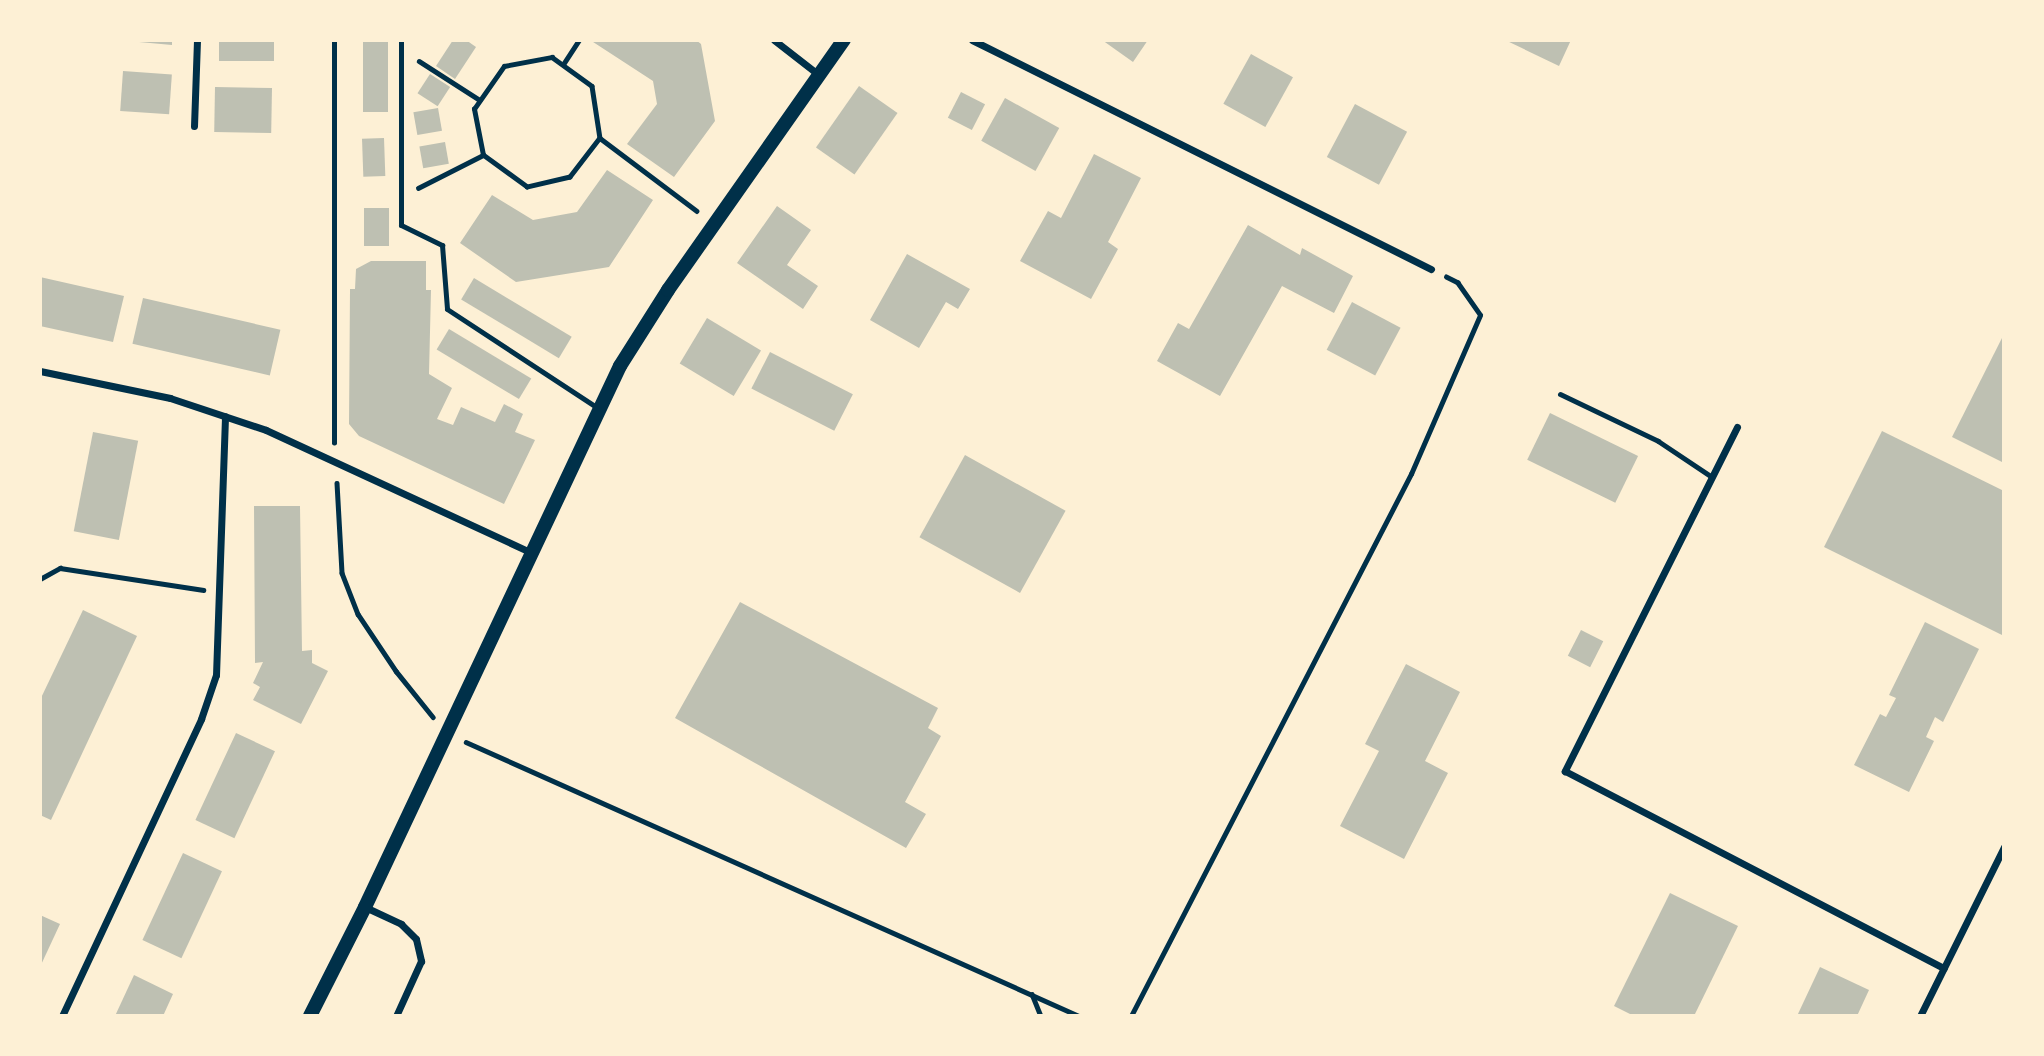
<!DOCTYPE html>
<html>
<head>
<meta charset="utf-8">
<style>
  body { margin:0 }
  #map { position:relative; width:2044px; height:1056px; overflow:hidden; background:#fdf0d5; font-family:"Public Sans",sans-serif }
  div>[style] { position:absolute }
  .building>* { inset:0; background:#bec0b2; transform-origin:0 0 }
  .path>* { height:4.5px; margin:-2.25px; padding:0 2.25px; transform-origin:2.25px; border-radius:2.25px; background:#003049 }
  .service>* { height:5px; margin:-2.5px; padding:0 2.5px; transform-origin:2.5px; border-radius:2.5px; background:#003049 }
  .minor>* { height:7px; margin:-3.5px; padding:0 3.5px; transform-origin:3.5px; border-radius:3.5px; background:#003049 }
  .secondary>* { height:14px; margin:-7px; padding:0 7px; transform-origin:7px; border-radius:7px; background:#003049 }
  span { translate:-50% -50%; white-space:nowrap; text-align:center; line-height:1.15; -webkit-text-stroke:5px #fdf0d5; paint-order:stroke }
  .frame { position:absolute; inset:0; border:42px solid #fdf0d5; pointer-events:none }
</style>
</head>
<body>
<div id="map">
  <div class="building">
    <div style="clip-path:polygon(117px 40px,172px 40px,172px 45px)"></div>
    <div style="left:219px;top:40px;width:55px;height:21px"></div>
    <div style="left:363px;top:40px;width:25px;height:72px"></div>
    <div style="clip-path:polygon(453px 40px,466px 40px,476px 47px,455px 79px,436px 66px)"></div>
    <div style="clip-path:polygon(590px 40px,696px 40px,701px 44px,715px 121px,674px 177px,627px 144px,657px 104px,653px 81px)"></div>
    <div style="clip-path:polygon(1102px 40px,1148px 40px,1133px 62px)"></div>
    <div style="clip-path:polygon(1505px 40px,1571px 40px,1559px 66px)"></div>
    <div style="left:1251px;top:54px;width:48px;height:57px;rotate:29deg"></div>
    <div style="left:123px;top:71px;width:49px;height:40px;rotate:4deg"></div>
    <div style="left:430px;top:74px;width:24px;height:23px;rotate:33deg"></div>
    <div style="left:859px;top:86px;width:47px;height:75px;rotate:35deg"></div>
    <div style="left:215px;top:87px;width:57px;height:45px;rotate:1deg"></div>
    <div style="left:961px;top:92px;width:27px;height:29px;rotate:27deg"></div>
    <div style="left:1005px;top:98px;width:62px;height:49px;rotate:29deg"></div>
    <div style="left:1355px;top:104px;width:59px;height:60px;rotate:28deg"></div>
    <div style="left:438px;top:108px;width:23px;height:25px;rotate:80deg"></div>
    <div style="left:384px;top:138px;width:38px;height:22px;rotate:88deg"></div>
    <div style="left:445px;top:142px;width:22px;height:26px;rotate:80deg"></div>
    <div style="clip-path:polygon(1094px 154px,1141px 178px,1108px 242px,1118px 249px,1091px 299px,1020px 261px,1048px 211px,1061px 218px)"></div>
    <div style="clip-path:polygon(607px 170px,653px 200px,609px 267px,516px 282px,460px 243px,492px 195px,533px 220px,577px 212px)"></div>
    <div style="clip-path:polygon(777px 206px,811px 230px,787px 265px,818px 286px,803px 309px,737px 263px)"></div>
    <div style="left:364px;top:208px;width:25px;height:38px"></div>
    <div style="clip-path:polygon(1248px 225px,1300px 255px,1302px 248px,1353px 276px,1334px 313px,1282px 286px,1220px 396px,1157px 361px,1178px 323px,1189px 329px)"></div>
    <div style="clip-path:polygon(907px 254px,970px 289px,958px 309px,946px 302px,919px 348px,870px 320px)"></div>
    <div style="clip-path:polygon(371px 261px,426px 261px,426px 290px,431px 290px,429px 374px,452px 388px,437px 419px,453px 425px,461px 407px,495px 422px,504px 404px,523px 414px,515px 432px,535px 440px,504px 504px,359px 436px,349px 424px,350px 289px,355px 289px,356px 269px)"></div>
    <div style="clip-path:polygon(40px 277px,124px 296px,113px 342px,40px 326px)"></div>
    <div style="left:474px;top:278px;width:114px;height:25px;rotate:31deg"></div>
    <div style="left:143px;top:298px;width:141px;height:47px;rotate:13deg"></div>
    <div style="left:1352px;top:302px;width:55px;height:54px;rotate:28deg"></div>
    <div style="left:707px;top:318px;width:63px;height:53px;rotate:31deg"></div>
    <div style="left:449px;top:329px;width:96px;height:24px;rotate:31deg"></div>
    <div style="clip-path:polygon(2004px 334px,2004px 463px,1952px 437px)"></div>
    <div style="left:770px;top:352px;width:93px;height:41px;rotate:27deg"></div>
    <div style="left:1550px;top:413px;width:98px;height:52px;rotate:26deg"></div>
    <div style="clip-path:polygon(1882px 431px,2004px 491px,2004px 636px,1824px 547px)"></div>
    <div style="left:93px;top:432px;width:46px;height:101px;rotate:11deg"></div>
    <div style="left:965px;top:455px;width:115px;height:94px;rotate:29deg"></div>
    <div style="clip-path:polygon(254px 506px,300px 506px,302px 651px,312px 650px,312px 663px,328px 671px,301px 724px,253px 700px,260px 687px,253px 683px,263px 662px,255px 663px)"></div>
    <div style="clip-path:polygon(740px 602px,938px 708px,928px 728px,941px 736px,905px 802px,926px 814px,906px 848px,675px 718px)"></div>
    <div style="clip-path:polygon(83px 610px,137px 636px,51px 820px,40px 815px,40px 700px)"></div>
    <div style="clip-path:polygon(1925px 622px,1979px 649px,1943px 722px,1935px 717px,1926px 737px,1934px 741px,1909px 792px,1854px 765px,1880px 714px,1886px 717px,1896px 698px,1889px 695px)"></div>
    <div style="left:1581px;top:630px;width:25px;height:29px;rotate:27deg"></div>
    <div style="clip-path:polygon(1406px 664px,1460px 692px,1425px 761px,1448px 773px,1404px 859px,1340px 826px,1379px 751px,1365px 744px)"></div>
    <div style="left:236px;top:733px;width:43px;height:96px;rotate:25deg"></div>
    <div style="left:183px;top:853px;width:43px;height:96px;rotate:25deg"></div>
    <div style="clip-path:polygon(1670px 893px,1738px 926px,1694px 1016px,1634px 1016px,1614px 1006px)"></div>
    <div style="clip-path:polygon(40px 915px,60px 924px,40px 967px)"></div>
    <div style="clip-path:polygon(1820px 967px,1869px 990px,1857px 1016px,1797px 1016px)"></div>
    <div style="clip-path:polygon(134px 975px,173px 994px,163px 1016px,115px 1016px)"></div>
  </div>
  <div class="path">
    <div style="left:552px;top:57px;width:49px;rotate:35.9deg"></div>
    <div style="left:592px;top:86px;width:53px;rotate:81.3deg"></div>
    <div style="left:600px;top:138px;width:49px;rotate:127.6deg"></div>
    <div style="left:570px;top:177px;width:44px;rotate:166.9deg"></div>
    <div style="left:527px;top:187px;width:54px;rotate:-144deg"></div>
    <div style="left:483px;top:155px;width:47px;rotate:-101.1deg"></div>
    <div style="left:474px;top:109px;width:52px;rotate:-55.1deg"></div>
    <div style="left:504px;top:66px;width:49px;rotate:-10.6deg"></div>
    <div style="left:419px;top:61px;width:72px;rotate:32.6deg"></div>
    <div style="left:564px;top:63px;width:27px;rotate:-57deg"></div>
    <div style="left:600px;top:138px;width:121px;rotate:37deg"></div>
    <div style="left:418px;top:188px;width:73px;rotate:-26.9deg"></div>
    <div style="left:334px;top:443px;width:403px;rotate:-90deg"></div>
    <div style="left:337px;top:483px;width:90px;rotate:86.8deg"></div>
    <div style="left:342px;top:573px;width:44px;rotate:68.7deg"></div>
    <div style="left:358px;top:614px;width:69px;rotate:56.3deg"></div>
    <div style="left:396px;top:671px;width:59px;rotate:51.2deg"></div>
    <div style="left:40px;top:579px;width:23px;rotate:-29deg"></div>
    <div style="left:60px;top:568px;width:145px;rotate:8.7deg"></div>
    <div style="left:466px;top:742px;width:671px;rotate:24.08deg"></div>
    <div style="left:1032px;top:994px;width:24px;rotate:68deg"></div>
    <div style="left:1131px;top:1016px;width:610px;rotate:-62.68deg"></div>
    <div style="left:1411px;top:474px;width:173px;rotate:-66.5deg"></div>
    <div style="left:1480px;top:315px;width:39px;rotate:-125deg"></div>
    <div style="left:1458px;top:283px;width:13px;rotate:-153deg"></div>
  </div>
  <div class="service">
    <div style="left:401px;top:40px;width:185px;rotate:90deg"></div>
    <div style="left:401px;top:225px;width:46px;rotate:26deg"></div>
    <div style="left:442px;top:245px;width:64px;rotate:85.5deg"></div>
    <div style="left:447px;top:309px;width:182px;rotate:33.3deg"></div>
    <div style="left:1560px;top:394px;width:109px;rotate:25.6deg"></div>
    <div style="left:1658px;top:441px;width:65px;rotate:33.7deg"></div>
  </div>
  <div class="minor">
    <div style="left:774px;top:40px;width:57px;rotate:37.9deg"></div>
    <div style="left:972px;top:40px;width:513px;rotate:26.52deg"></div>
    <div style="left:194px;top:126px;width:86px;rotate:-88deg"></div>
    <div style="left:40px;top:371px;width:133px;rotate:11.7deg"></div>
    <div style="left:170px;top:398px;width:101px;rotate:18.4deg"></div>
    <div style="left:266px;top:430px;width:291px;rotate:24.8deg"></div>
    <div style="left:1737px;top:427px;width:385px;rotate:116.6deg"></div>
    <div style="left:1565px;top:771px;width:427px;rotate:27.5deg"></div>
    <div style="left:365px;top:907px;width:40px;rotate:25deg"></div>
    <div style="left:401px;top:924px;width:21px;rotate:45deg"></div>
    <div style="left:416px;top:939px;width:23px;rotate:77deg"></div>
    <div style="left:421px;top:961px;width:60px;rotate:114.4deg"></div>
    <div style="left:62px;top:1016px;width:328px;rotate:-64.9deg"></div>
    <div style="left:201px;top:719px;width:46px;rotate:-71.2deg"></div>
    <div style="left:216px;top:675px;width:259px;rotate:-88deg"></div>
    <div style="left:1920px;top:1016px;width:189px;rotate:-63.6deg"></div>
  </div>
  <div class="secondary">
    <div style="left:310px;top:1016px;width:122px;rotate:-63.2deg"></div>
    <div style="left:365px;top:907px;width:598px;rotate:-64.76deg"></div>
    <div style="left:620px;top:366px;width:90px;rotate:-57.7deg"></div>
    <div style="left:668px;top:290px;width:306px;rotate:-54.9deg"></div>
  </div>
  <div class="frame"></div>
</div>
</body>
</html>
